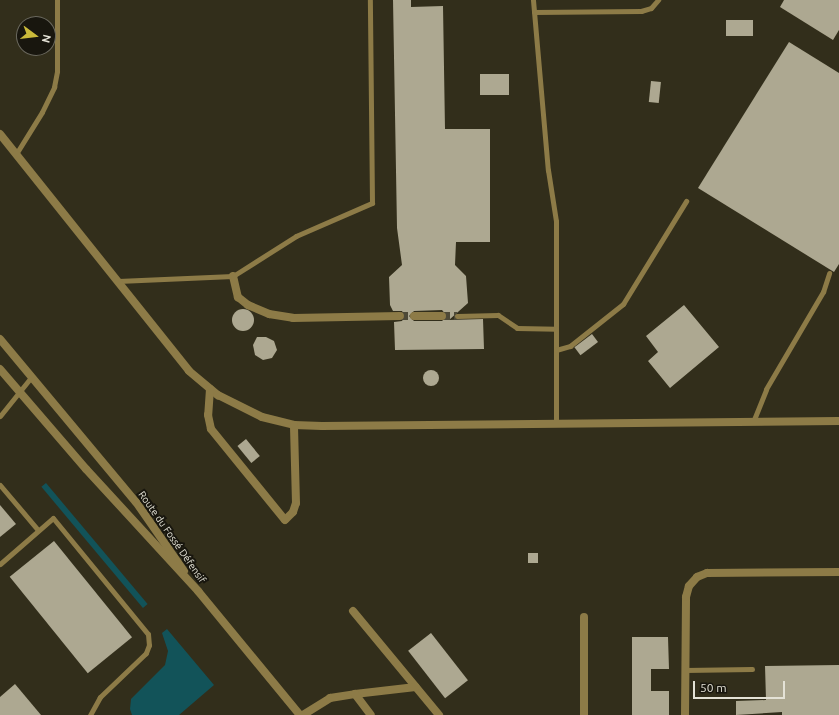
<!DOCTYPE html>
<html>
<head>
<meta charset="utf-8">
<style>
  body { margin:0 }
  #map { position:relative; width:839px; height:715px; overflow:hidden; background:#322e1b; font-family:Ubuntu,sans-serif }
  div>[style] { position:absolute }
  .water>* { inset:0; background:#125359; transform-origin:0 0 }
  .building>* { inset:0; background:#ada891; transform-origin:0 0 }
  .round { border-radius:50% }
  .street-tunnel>* { height:8px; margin-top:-4px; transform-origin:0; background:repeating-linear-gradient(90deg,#4d4937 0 8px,transparent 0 12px) }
  .lane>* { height:5px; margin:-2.5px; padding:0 2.5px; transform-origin:2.5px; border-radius:2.5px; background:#8d7b47 }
  .street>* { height:8px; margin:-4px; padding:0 4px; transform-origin:4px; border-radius:4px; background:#8d7b47 }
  span { translate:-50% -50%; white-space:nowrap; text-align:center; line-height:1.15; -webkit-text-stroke:4px #18160e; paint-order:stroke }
  .street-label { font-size:10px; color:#e4e2d6 }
  .north { position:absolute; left:16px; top:16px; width:40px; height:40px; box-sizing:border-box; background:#18160e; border:1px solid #6a685e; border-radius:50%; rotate:105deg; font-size:11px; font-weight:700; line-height:16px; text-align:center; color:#e4e2d6 }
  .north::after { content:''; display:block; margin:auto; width:14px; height:18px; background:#caba3a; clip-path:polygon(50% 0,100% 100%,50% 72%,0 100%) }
  .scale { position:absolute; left:693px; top:681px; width:92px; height:18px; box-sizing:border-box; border:2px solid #e4e2d6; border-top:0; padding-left:5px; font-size:12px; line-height:14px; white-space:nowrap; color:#e4e2d6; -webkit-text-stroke:3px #18160e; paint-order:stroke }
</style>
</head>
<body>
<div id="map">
  <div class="water">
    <div style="left:46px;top:483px;width:158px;height:6px;rotate:50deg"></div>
    <div style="clip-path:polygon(167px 629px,214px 685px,179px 715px,132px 715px,130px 709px,131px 699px,165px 665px,168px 651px,162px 633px)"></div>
  </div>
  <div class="building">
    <div style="clip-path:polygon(evenodd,393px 0,411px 0,411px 7px,443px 6px,445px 129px,490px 129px,490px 242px,456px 242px,455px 265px,466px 276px,468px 303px,449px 320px,483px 319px,484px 349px,395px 350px,394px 322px,402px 321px,405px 316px,402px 311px,393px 311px,390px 305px,389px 277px,402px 265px,397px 228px,393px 0,442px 310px,447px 316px,442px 321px,414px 321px,409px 316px,414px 311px,442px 310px)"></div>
    <div style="clip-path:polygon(784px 0,839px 0,839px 30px,833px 40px,780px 7px)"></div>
    <div style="left:726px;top:20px;width:27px;height:16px"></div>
    <div style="clip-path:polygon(789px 42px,839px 73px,839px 264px,834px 272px,698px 188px)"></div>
    <div style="left:480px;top:74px;width:29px;height:21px"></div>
    <div style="left:651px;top:81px;width:10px;height:21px;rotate:6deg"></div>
    <div style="clip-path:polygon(684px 305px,719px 347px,670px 388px,648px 361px,658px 352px,646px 336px)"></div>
    <div class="round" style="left:232px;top:309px;width:22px;height:22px"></div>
    <div style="left:592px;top:334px;width:10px;height:22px;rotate:53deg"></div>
    <div style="clip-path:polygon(257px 337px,266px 337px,274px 341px,277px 350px,272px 358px,263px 360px,255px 355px,253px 345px)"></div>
    <div class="round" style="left:423px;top:370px;width:16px;height:16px"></div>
    <div style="left:246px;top:439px;width:22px;height:11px;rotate:51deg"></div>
    <div style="clip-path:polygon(0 505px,16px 524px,0 537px)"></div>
    <div style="left:54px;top:541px;width:124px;height:57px;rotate:51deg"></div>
    <div style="left:528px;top:553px;width:10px;height:10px"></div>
    <div style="left:431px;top:633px;width:60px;height:29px;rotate:52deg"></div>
    <div style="clip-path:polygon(632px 637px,668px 637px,669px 669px,651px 669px,651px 691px,669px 691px,669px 715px,632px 715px)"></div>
    <div style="clip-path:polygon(839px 665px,839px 715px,782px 715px,782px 712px,736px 715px,736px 701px,766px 700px,765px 666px)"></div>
    <div style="clip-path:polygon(15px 684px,41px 715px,0 715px,0 697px)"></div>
  </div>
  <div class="street-tunnel">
    <div style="left:400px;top:316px;width:14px"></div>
    <div style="left:442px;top:316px;width:15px"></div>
  </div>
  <div class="lane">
    <div style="left:533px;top:0;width:171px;rotate:85deg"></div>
    <div style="left:548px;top:170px;width:52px;rotate:81.1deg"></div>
    <div style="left:556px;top:221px;width:203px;rotate:90deg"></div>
    <div style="left:534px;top:12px;width:107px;rotate:-0.5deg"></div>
    <div style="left:641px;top:11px;width:10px;rotate:-17deg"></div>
    <div style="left:651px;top:8px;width:11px;rotate:-49deg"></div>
    <div style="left:16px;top:154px;width:49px;rotate:-58.2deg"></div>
    <div style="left:42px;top:112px;width:28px;rotate:-64deg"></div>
    <div style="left:54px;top:87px;width:16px;rotate:-79deg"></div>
    <div style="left:57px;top:71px;width:71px;rotate:-90deg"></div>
    <div style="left:118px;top:281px;width:115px;rotate:-2.5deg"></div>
    <div style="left:233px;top:276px;width:75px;rotate:-32.4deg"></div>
    <div style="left:296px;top:236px;width:83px;rotate:-23.5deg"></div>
    <div style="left:372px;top:203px;width:203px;rotate:-90.6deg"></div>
    <div style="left:457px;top:316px;width:41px;rotate:-1.4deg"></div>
    <div style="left:498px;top:315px;width:23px;rotate:34deg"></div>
    <div style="left:517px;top:328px;width:39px;rotate:1deg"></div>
    <div style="left:556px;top:350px;width:15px;rotate:-16deg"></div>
    <div style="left:570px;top:346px;width:68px;rotate:-38.4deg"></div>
    <div style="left:623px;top:304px;width:121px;rotate:-58.5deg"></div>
    <div style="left:0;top:416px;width:51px;rotate:-51.3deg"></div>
    <div style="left:753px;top:422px;width:35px;rotate:-68deg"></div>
    <div style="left:766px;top:389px;width:113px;rotate:-59.6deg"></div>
    <div style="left:823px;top:292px;width:20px;rotate:-72deg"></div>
    <div style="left:0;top:485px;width:59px;rotate:49.8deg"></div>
    <div style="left:0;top:564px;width:70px;rotate:-41deg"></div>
    <div style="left:53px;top:518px;width:150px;rotate:50.7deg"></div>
    <div style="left:148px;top:634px;width:11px;rotate:85deg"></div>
    <div style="left:149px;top:645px;width:9px;rotate:111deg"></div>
    <div style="left:146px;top:653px;width:64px;rotate:136.3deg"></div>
    <div style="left:100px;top:697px;width:21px;rotate:119deg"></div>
    <div style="left:685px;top:670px;width:67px;rotate:-0.9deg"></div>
  </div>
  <div class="street">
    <div style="left:0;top:134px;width:303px;rotate:51.4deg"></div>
    <div style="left:189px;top:371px;width:38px;rotate:40deg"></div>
    <div style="left:218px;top:395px;width:49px;rotate:26.6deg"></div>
    <div style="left:262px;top:417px;width:33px;rotate:14deg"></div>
    <div style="left:294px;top:425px;width:28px;rotate:2deg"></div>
    <div style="left:322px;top:426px;width:517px;rotate:-0.55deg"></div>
    <div style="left:233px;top:276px;width:22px;rotate:77deg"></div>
    <div style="left:238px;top:297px;width:13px;rotate:39deg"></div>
    <div style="left:248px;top:305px;width:23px;rotate:23deg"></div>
    <div style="left:269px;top:314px;width:24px;rotate:9deg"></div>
    <div style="left:293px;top:318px;width:107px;rotate:-1.1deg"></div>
    <div style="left:414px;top:316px;width:28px"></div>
    <div style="left:0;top:339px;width:212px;rotate:50.2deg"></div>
    <div style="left:136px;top:502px;width:84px;rotate:55.2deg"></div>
    <div style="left:0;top:369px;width:132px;rotate:49.3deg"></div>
    <div style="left:86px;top:469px;width:166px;rotate:47.4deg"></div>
    <div style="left:198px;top:591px;width:161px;rotate:50.6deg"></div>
    <div style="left:210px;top:389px;width:26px;rotate:94deg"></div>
    <div style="left:208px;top:415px;width:14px;rotate:78deg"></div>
    <div style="left:211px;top:429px;width:117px;rotate:50.9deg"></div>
    <div style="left:285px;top:520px;width:11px;rotate:-45deg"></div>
    <div style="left:293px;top:512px;width:9px;rotate:-72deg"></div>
    <div style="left:296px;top:503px;width:78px;rotate:-91.5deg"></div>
    <div style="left:353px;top:611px;width:135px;rotate:50.4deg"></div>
    <div style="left:584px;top:617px;width:98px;rotate:90deg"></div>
    <div style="left:355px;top:694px;width:61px;rotate:-6.5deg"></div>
    <div style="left:303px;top:715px;width:32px;rotate:-32deg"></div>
    <div style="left:330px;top:698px;width:25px;rotate:-9deg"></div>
    <div style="left:355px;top:694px;width:26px;rotate:53deg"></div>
    <div style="left:685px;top:715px;width:118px;rotate:-89.5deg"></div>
    <div style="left:686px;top:597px;width:11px;rotate:-75deg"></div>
    <div style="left:689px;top:586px;width:12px;rotate:-48deg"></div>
    <div style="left:697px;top:577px;width:11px;rotate:-22deg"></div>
    <div style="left:707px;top:573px;width:132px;rotate:-0.4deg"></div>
  </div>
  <div class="street-label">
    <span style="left:172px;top:537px;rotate:55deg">Route du Fossé Défensif</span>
  </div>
  <div class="north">N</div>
  <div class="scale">50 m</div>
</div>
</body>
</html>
